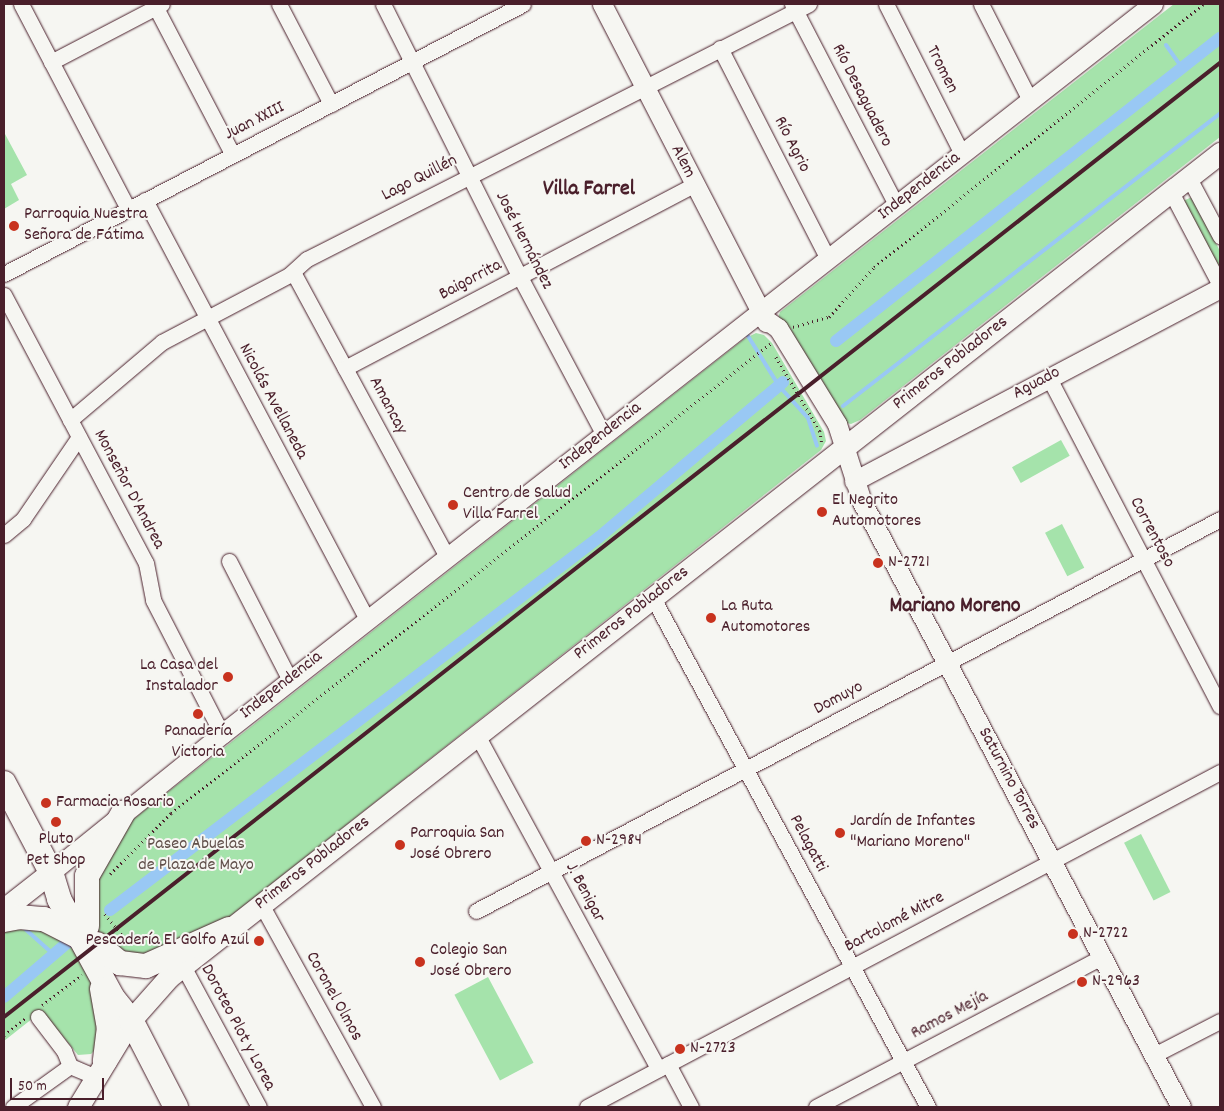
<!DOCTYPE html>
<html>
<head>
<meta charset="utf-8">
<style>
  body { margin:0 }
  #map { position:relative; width:1224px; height:1111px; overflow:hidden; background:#f6f6f2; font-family:Dekko,sans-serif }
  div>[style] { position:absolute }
  .green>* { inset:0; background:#a5e3ab; transform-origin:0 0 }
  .stream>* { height:4px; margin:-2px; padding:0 2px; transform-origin:2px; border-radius:2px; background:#99c8f4 }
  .canal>* { height:12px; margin:-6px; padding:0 6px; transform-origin:6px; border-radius:6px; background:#99c8f4 }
  .path>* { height:2.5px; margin-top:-1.25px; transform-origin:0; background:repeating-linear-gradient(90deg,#4a1f2b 0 1px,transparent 0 5px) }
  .roads { filter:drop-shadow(0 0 1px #4a1f2b) drop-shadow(0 0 1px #4a1f2b) }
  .minor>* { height:15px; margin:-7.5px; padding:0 7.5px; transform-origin:7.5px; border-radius:7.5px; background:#f6f6f2 }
  .tertiary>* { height:19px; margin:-9.5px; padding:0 9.5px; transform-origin:9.5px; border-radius:9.5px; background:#f6f6f2 }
  .secondary>* { height:21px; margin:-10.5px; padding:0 10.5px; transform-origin:10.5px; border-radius:10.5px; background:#f6f6f2 }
  .primary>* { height:24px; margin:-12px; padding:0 12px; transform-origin:12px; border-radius:12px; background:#f6f6f2 }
  .rail>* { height:4px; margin:-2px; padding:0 2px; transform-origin:2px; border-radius:2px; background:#4a1f2b }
  .dots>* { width:14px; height:14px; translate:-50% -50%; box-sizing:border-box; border:2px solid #f6f6f2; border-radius:50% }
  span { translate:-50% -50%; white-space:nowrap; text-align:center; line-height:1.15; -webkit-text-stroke:4px #f6f6f2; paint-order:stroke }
  .street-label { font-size:18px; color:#4a1f2b }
  .poi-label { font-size:18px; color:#4a1f2b }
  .left { translate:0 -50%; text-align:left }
  .right { translate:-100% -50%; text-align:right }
  .park-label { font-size:18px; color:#61504b }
  .district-label { font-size:22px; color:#4a1f2b; font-weight:700 }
  .frame { position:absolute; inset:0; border:5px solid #4a1f2b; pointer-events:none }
  .scale { position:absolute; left:10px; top:1078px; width:94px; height:22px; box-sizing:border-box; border:2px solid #4a1f2b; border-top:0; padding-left:6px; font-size:15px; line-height:18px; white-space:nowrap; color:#4a1f2b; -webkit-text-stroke:4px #f6f6f2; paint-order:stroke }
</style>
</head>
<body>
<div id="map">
  <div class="green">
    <div style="clip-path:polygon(1174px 4px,1220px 4px,1220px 137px,860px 420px,851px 424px,843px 422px,778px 318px,780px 312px)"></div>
    <div style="clip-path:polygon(5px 134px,27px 175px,11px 184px,19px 200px,4px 209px)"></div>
    <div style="clip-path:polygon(1192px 197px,1220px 251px,1220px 272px,1183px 201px)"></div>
    <div style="clip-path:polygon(756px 333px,764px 335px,772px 343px,824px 432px,826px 441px,821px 450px,227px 919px,142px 962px,104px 941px,95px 926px,88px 892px,131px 821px,744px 339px)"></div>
    <div style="left:1061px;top:440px;width:18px;height:56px;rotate:61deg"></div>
    <div style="left:1062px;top:524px;width:49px;height:19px;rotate:63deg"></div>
    <div style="left:1141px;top:834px;width:65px;height:19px;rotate:63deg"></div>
    <div style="clip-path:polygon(4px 925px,65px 934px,97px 993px,97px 1048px,91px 1054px,78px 1055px,42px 1011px,4px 1041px)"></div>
    <div style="left:488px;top:977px;width:97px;height:38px;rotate:62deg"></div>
  </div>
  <div class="stream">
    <div style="left:1166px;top:45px;width:28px;rotate:55deg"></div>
    <div style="left:748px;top:336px;width:59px;rotate:58.2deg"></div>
    <div style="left:779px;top:386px;width:43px;rotate:47.8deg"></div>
    <div style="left:808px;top:418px;width:29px;rotate:72deg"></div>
    <div style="left:843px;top:406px;width:477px;rotate:-37.8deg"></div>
    <div style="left:23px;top:927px;width:36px;rotate:42deg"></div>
    <div style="left:50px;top:951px;width:8px;rotate:7deg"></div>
  </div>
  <div class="canal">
    <div style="left:836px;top:341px;width:489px;rotate:-38.3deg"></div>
    <div style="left:110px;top:910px;width:614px;rotate:-37.32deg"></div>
    <div style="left:598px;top:538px;width:242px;rotate:-40.1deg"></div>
    <div style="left:4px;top:997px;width:83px;rotate:-40.6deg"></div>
  </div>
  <div class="path">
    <div style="left:793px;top:327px;width:37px;rotate:-16deg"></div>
    <div style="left:829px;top:317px;width:67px;rotate:-48deg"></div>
    <div style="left:874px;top:267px;width:421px;rotate:-38.6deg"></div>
    <div style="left:776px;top:357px;width:86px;rotate:59.3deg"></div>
    <div style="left:820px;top:431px;width:13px;rotate:81deg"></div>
    <div style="left:110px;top:874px;width:86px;rotate:-45deg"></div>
    <div style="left:171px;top:813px;width:761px;rotate:-38.06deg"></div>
    <div style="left:105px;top:914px;width:27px;rotate:51deg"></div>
    <div style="left:122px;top:935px;width:7px;rotate:90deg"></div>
    <div style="left:42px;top:1005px;width:50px;rotate:-36.9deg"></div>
    <div style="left:4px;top:1035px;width:28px;rotate:-38deg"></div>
  </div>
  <div class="roads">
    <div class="minor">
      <div style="left:21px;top:4px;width:231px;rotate:62.4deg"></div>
      <div style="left:154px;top:4px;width:170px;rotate:62.4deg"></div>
      <div style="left:279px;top:4px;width:113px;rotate:62.5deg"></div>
      <div style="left:383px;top:4px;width:305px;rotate:63.4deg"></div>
      <div style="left:520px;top:277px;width:179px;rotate:62deg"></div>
      <div style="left:792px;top:4px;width:226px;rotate:62.6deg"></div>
      <div style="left:886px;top:4px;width:168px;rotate:63.1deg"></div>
      <div style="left:981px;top:4px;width:108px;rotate:63deg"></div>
      <div style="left:720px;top:48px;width:237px;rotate:62.9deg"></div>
      <div style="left:51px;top:62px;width:125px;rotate:-27.6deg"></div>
      <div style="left:1189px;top:178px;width:66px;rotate:61.9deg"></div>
      <div style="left:1171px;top:192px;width:105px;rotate:62.2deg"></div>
      <div style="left:145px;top:200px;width:475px;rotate:62.1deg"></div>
      <div style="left:293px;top:272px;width:324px;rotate:61.6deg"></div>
      <div style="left:4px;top:274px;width:585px;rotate:-27.48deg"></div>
      <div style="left:4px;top:295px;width:303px;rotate:62.1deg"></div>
      <div style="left:146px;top:563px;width:38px;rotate:79deg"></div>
      <div style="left:153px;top:600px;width:151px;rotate:62.8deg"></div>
      <div style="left:345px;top:368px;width:394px;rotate:-27.7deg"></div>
      <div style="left:1049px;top:378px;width:370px;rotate:62.5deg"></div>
      <div style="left:70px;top:420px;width:121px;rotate:-40.3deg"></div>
      <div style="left:162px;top:342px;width:144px;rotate:-27.8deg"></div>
      <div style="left:289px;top:275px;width:24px;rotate:-42deg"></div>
      <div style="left:307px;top:259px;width:563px;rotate:-26.93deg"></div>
      <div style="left:4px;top:535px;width:25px;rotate:-40deg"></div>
      <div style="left:23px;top:519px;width:99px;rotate:-55.7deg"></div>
      <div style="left:229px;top:561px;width:134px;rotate:62.9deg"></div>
      <div style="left:653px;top:598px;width:579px;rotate:61.62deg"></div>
      <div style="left:477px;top:735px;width:380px;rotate:61.5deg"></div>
      <div style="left:261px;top:904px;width:232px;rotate:61.1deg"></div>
      <div style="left:476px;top:911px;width:841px;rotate:-27.78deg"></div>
      <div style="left:183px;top:966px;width:160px;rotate:61.7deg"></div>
      <div style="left:38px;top:1017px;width:43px;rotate:52.6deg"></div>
      <div style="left:64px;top:1051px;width:16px;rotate:68deg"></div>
      <div style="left:1154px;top:1055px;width:74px;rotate:-27.3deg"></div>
      <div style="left:668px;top:1064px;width:49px;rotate:61.9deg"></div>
      <div style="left:13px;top:1107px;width:70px;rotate:-35.7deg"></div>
      <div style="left:70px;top:1066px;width:28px;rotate:23deg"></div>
      <div style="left:587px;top:1107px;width:716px;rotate:-27.89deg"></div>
      <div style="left:816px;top:1107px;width:323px;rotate:-27.7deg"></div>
    </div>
    <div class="tertiary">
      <div style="left:602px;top:4px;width:358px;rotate:62.7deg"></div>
      <div style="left:765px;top:319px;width:16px;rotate:35deg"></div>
      <div style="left:778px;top:328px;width:113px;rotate:58.4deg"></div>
      <div style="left:837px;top:424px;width:82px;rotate:72.2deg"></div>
      <div style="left:862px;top:502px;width:684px;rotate:62.2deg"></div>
      <div style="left:854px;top:481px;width:414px;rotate:-27.8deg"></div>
      <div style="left:51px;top:872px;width:220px;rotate:-38.9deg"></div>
      <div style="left:222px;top:734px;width:1183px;rotate:-38.1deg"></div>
    </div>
    <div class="secondary">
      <div style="left:4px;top:909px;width:60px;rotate:-38.2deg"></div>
      <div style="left:78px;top:1107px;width:102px;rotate:-58.7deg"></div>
      <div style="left:131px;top:1020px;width:57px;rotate:-48.5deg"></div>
      <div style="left:169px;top:977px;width:1336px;rotate:-38.1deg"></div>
    </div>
    <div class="primary">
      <div style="left:4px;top:783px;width:101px;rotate:62.2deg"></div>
      <div style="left:51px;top:872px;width:28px;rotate:73deg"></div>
      <div style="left:59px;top:899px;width:113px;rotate:61.4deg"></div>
      <div style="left:113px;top:998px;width:28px;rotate:51deg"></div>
      <div style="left:131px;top:1020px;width:98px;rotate:62.7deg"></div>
      <div style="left:4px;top:920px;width:15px;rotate:-11deg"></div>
      <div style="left:19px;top:917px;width:25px;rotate:5deg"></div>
      <div style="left:44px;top:919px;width:39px;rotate:27deg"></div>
      <div style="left:87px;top:926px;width:50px;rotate:-90deg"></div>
      <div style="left:87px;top:876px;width:73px;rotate:-60.3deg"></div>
      <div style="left:97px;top:944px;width:30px;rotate:40deg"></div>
      <div style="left:120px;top:963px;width:26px;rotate:7deg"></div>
      <div style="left:146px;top:966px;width:91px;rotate:-24deg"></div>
      <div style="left:102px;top:989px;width:39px;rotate:80deg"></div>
      <div style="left:109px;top:1027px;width:34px;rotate:97deg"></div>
    </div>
  </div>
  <div class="rail">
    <div style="left:4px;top:1017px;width:1546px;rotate:-38.12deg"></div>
  </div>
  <div class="dots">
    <div style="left:14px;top:226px;background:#c8321e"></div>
    <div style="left:453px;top:505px;background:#c8321e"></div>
    <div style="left:822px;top:512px;background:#c8321e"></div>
    <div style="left:878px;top:563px;background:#c8321e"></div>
    <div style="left:711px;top:618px;background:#c8321e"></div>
    <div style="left:228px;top:677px;background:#c8321e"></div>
    <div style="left:198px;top:714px;background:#c8321e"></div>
    <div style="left:46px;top:803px;background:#c8321e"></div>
    <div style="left:56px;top:822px;background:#c8321e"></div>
    <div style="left:840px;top:833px;background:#c8321e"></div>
    <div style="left:586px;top:841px;background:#c8321e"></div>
    <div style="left:400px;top:845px;background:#c8321e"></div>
    <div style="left:1073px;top:934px;background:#c8321e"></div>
    <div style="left:259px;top:941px;background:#c8321e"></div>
    <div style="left:420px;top:962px;background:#c8321e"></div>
    <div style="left:1082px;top:982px;background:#c8321e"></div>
    <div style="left:680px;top:1049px;background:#c8321e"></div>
  </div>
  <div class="street-label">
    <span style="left:941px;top:70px;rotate:63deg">Tromen</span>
    <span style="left:861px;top:96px;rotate:63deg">Río Desaguadero</span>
    <span style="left:255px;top:122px;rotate:-27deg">Juan XXIII</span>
    <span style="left:791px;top:145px;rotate:63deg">Río Agrio</span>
    <span style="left:682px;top:162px;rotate:63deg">Alem</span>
    <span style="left:420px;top:179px;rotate:-27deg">Lago Quillén</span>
    <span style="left:920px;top:187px;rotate:-38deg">Independencia</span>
    <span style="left:523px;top:241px;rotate:63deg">José Hernández</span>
    <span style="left:471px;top:281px;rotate:-28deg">Baigorrita</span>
    <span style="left:951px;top:364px;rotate:-38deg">Primeros Pobladores</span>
    <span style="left:1037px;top:384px;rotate:-28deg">Aguado</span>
    <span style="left:272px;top:402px;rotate:62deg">Nicolás Avellaneda</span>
    <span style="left:387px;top:406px;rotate:62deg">Amancay</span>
    <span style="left:601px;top:437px;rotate:-38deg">Independencia</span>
    <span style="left:128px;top:490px;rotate:62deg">Monseñor D'Andrea</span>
    <span style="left:1151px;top:533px;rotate:62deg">Correntoso</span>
    <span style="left:632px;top:614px;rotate:-38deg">Primeros Pobladores</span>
    <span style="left:282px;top:686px;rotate:-38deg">Independencia</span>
    <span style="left:839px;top:699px;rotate:-28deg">Domuyo</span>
    <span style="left:1008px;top:779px;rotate:62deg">Saturnino Torres</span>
    <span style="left:807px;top:844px;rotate:62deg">Pelagatti</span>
    <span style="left:313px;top:864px;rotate:-38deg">Primeros Pobladores</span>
    <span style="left:584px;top:893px;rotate:62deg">J. Benigar</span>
    <span style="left:895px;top:923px;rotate:-28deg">Bartolomé Mitre</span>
    <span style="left:333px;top:997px;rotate:61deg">Coronel Olmos</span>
    <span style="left:950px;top:1016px;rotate:-28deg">Ramos Mejía</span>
    <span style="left:237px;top:1028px;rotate:62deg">Doroteo Plot y Lorea</span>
  </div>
  <div class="poi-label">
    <span class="left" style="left:24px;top:226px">Parroquia Nuestra<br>Señora de Fátima</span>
    <span class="left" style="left:463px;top:505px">Centro de Salud<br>Villa Farrel</span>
    <span class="left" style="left:832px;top:512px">El Negrito<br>Automotores</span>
    <span class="left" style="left:888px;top:563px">N-2721</span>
    <span class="left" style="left:721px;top:618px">La Ruta<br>Automotores</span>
    <span class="right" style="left:218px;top:677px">La Casa del<br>Instalador</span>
    <span style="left:198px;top:743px">Panadería<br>Victoria</span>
    <span class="left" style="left:56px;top:803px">Farmacia Rosario</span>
    <span class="left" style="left:850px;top:833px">Jardín de Infantes<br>"Mariano Moreno"</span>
    <span class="left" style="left:410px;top:845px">Parroquia San<br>José Obrero</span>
    <span style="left:56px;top:851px">Pluto<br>Pet Shop</span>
    <span class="left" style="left:596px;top:841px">N-2984</span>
    <span class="left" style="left:1083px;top:934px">N-2722</span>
    <span class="right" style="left:249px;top:941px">Pescadería El Golfo Azul</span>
    <span class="left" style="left:430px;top:962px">Colegio San<br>José Obrero</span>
    <span class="left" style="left:1092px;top:982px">N-2963</span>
    <span class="left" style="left:690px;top:1049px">N-2723</span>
  </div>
  <div class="park-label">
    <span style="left:196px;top:856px">Paseo Abuelas<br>de Plaza de Mayo</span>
  </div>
  <div class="district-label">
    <span style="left:589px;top:190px">Villa Farrel</span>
    <span style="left:955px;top:607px">Mariano Moreno</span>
  </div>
  <div class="frame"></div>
  <div class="scale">50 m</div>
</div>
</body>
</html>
